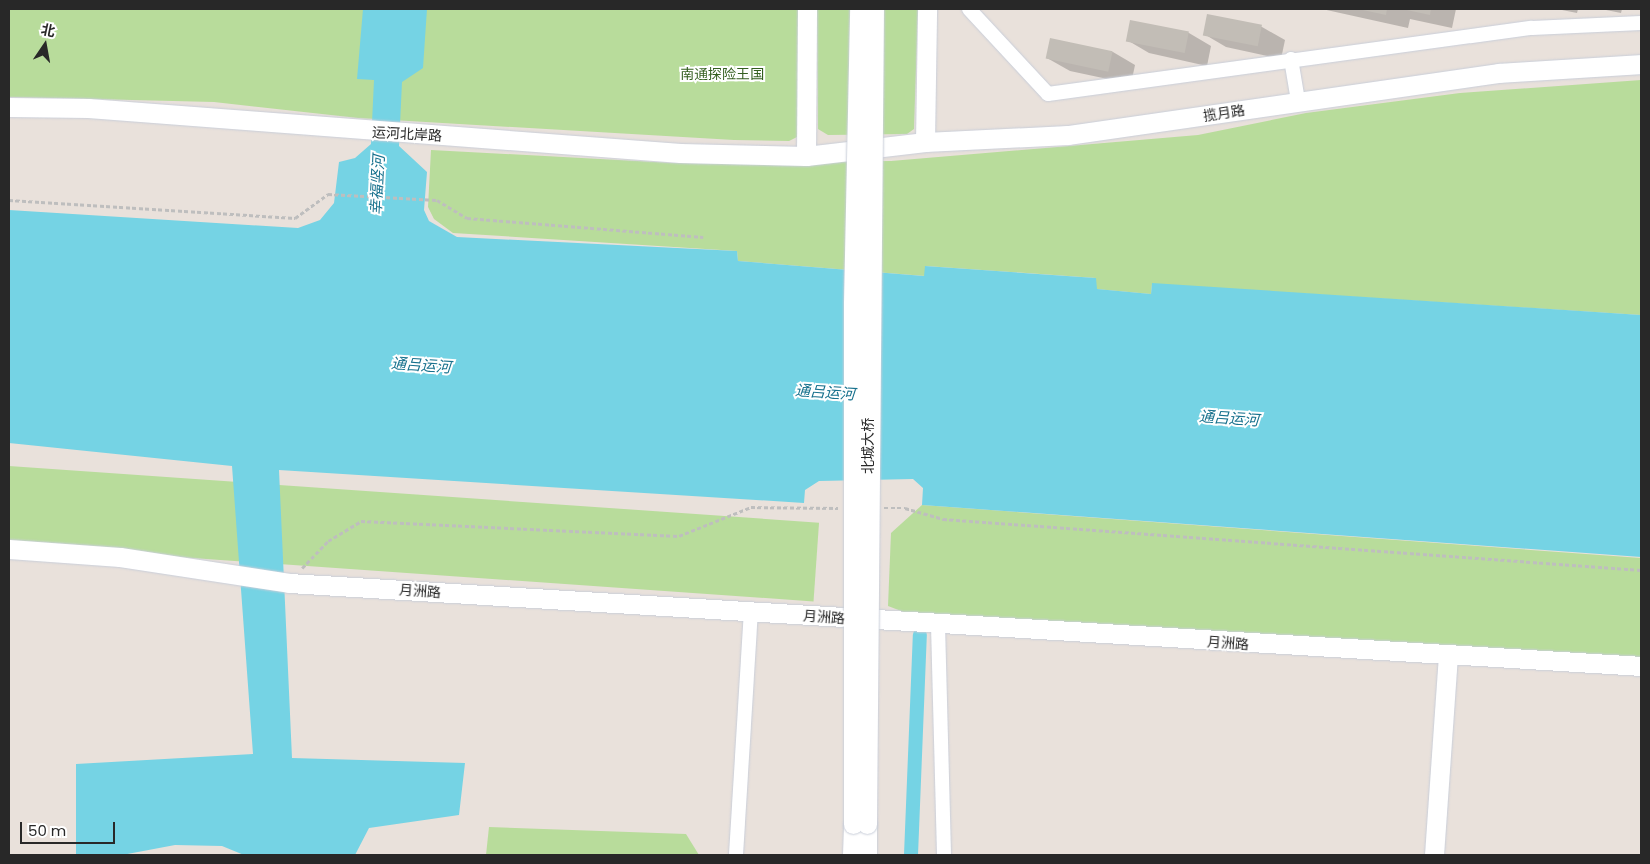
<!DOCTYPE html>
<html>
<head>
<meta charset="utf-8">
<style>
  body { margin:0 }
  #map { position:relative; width:1650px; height:864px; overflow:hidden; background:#e9e1db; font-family:Poppins,"Noto Sans SC",sans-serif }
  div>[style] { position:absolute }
  .green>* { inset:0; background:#b8dc9b; transform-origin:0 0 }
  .water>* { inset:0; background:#75d3e4 }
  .shadow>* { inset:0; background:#0003 }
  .canal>* { height:14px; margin:-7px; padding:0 7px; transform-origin:7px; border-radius:7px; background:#75d3e4 }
  .building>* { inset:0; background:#c2bdb6; transform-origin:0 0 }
  .path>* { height:2.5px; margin-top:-1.25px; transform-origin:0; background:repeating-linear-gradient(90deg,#bebebe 0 4px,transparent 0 6.5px) }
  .roads { filter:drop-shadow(0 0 1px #c9ced9) drop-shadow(0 0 1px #c9ced9) }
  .street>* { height:14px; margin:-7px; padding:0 7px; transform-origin:7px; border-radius:7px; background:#fff }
  .secondary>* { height:19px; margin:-9.5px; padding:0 9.5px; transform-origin:9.5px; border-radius:9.5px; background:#fff }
  .bridges { filter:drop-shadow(0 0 1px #c9ced9) drop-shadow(0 0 1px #c9ced9) }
  .secondary-bridge>* { height:19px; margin:-9.5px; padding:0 9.5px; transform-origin:9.5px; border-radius:9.5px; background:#fff }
  span { translate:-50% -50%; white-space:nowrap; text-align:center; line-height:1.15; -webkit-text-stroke:4px #fff; paint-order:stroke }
  .park-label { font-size:14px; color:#335e1f }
  .street-label { font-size:14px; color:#282828 }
  .water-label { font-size:15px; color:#17718d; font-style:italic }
  .frame { position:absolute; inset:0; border:10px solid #282828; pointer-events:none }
  .north { position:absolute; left:20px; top:20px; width:50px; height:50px; -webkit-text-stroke:4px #fff; paint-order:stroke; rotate:12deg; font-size:14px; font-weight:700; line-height:20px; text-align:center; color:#282828 }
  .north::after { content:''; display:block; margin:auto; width:18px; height:22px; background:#282828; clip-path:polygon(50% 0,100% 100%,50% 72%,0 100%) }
  .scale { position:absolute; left:20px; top:822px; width:95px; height:22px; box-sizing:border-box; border:2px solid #282828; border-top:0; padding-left:6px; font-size:15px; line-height:18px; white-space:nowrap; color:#282828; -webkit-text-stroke:4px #fff; paint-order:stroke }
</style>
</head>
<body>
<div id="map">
  <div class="green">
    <div style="clip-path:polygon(9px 9px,801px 9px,799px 136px,789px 141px,734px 140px,358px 118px,214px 102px,9px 97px)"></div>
    <div style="clip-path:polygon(817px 9px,918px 9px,914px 129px,907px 134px,828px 135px,818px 129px)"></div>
    <div style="clip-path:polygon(1641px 80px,1641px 315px,1152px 284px,1151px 294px,1096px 289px,1096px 278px,926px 266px,925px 276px,738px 261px,737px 251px,453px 233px,434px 219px,428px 207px,431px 150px,674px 163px,891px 161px,1198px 135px,1306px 113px,1460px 93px)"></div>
    <div style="left:9px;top:466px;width:812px;height:79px;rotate:4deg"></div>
    <div style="clip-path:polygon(922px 505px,1641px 558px,1641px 666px,938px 625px,888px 606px,891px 533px)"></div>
    <div style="clip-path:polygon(489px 827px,686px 834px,699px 855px,486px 855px)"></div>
  </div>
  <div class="water">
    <div style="clip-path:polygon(363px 9px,427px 9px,423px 68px,402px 82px,399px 146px,427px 172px,424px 210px,429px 221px,457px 237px,737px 251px,738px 261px,924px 276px,925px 266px,1096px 278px,1097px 289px,1151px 294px,1152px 283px,1641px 315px,1641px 557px,922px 505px,923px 488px,913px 479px,819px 481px,805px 490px,804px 503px,279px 470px,292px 758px,465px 763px,459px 815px,369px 828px,355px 855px,244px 855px,222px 846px,175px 845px,122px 855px,76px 855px,76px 764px,253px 754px,232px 466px,9px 443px,9px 210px,298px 228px,320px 220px,334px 203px,339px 162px,355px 158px,371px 144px,374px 80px,357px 79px)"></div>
  </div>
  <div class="shadow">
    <div style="clip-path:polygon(1322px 9px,1456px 9px,1452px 28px,1410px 19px,1408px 28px)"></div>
    <div style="clip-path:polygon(1557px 9px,1578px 9px,1577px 13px)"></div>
    <div style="clip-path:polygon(1601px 9px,1622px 9px,1621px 13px)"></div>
    <div style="clip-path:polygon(1208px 15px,1262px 27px,1285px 40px,1281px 59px,1226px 47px,1204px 34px)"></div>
    <div style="clip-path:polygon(1131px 21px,1189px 33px,1211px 46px,1207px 66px,1149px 53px,1127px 40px)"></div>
    <div style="clip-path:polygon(1113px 52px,1135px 65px,1131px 84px,1070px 71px,1047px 58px)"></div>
  </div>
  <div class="canal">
    <div style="left:911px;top:855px;width:220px;rotate:-87.7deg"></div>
  </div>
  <div class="building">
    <div style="clip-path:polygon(1358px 9px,1387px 9px,1386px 15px)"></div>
    <div style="clip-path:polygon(1402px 9px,1431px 9px,1430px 15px)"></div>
    <div style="left:1207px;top:14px;width:56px;height:22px;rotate:11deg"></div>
    <div style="left:1130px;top:20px;width:60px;height:22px;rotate:11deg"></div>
    <div style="left:1050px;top:38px;width:64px;height:21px;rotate:12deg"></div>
  </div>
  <div class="path">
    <div style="left:9px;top:200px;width:287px;rotate:3.6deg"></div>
    <div style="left:295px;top:218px;width:41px;rotate:-36deg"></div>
    <div style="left:328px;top:194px;width:109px;rotate:3.2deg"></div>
    <div style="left:437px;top:200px;width:35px;rotate:31deg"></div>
    <div style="left:467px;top:218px;width:237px;rotate:4.6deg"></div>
    <div style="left:884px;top:508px;width:21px"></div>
    <div style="left:905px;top:508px;width:40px;rotate:16deg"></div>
    <div style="left:943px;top:519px;width:700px;rotate:4.18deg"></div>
    <div style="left:302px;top:568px;width:37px;rotate:-46deg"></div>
    <div style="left:328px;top:541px;width:39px;rotate:-31deg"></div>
    <div style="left:361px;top:521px;width:318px;rotate:2.7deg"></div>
    <div style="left:679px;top:536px;width:78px;rotate:-21.9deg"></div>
    <div style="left:751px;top:507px;width:87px;rotate:0.7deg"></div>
  </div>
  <div class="roads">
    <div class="street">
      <div style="left:969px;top:9px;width:116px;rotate:47.1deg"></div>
      <div style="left:1048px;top:94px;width:488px;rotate:-7.8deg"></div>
      <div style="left:1532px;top:28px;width:109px;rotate:-2.6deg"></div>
      <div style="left:1291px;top:59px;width:43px;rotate:80.5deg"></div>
      <div style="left:938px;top:625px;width:230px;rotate:88.5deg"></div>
      <div style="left:736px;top:855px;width:242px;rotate:-86.5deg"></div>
    </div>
    <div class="secondary">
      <div style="left:9px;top:107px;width:79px;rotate:0.7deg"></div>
      <div style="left:88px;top:108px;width:594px;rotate:4.35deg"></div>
      <div style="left:680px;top:153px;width:126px;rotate:1.4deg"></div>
      <div style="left:806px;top:156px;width:120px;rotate:-6.7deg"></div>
      <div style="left:925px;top:142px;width:143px;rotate:-2.8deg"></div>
      <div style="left:1068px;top:135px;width:435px;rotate:-8.2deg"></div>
      <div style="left:1499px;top:73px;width:142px;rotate:-3.6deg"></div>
      <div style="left:925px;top:142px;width:133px;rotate:-89.1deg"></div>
      <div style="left:806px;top:156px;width:147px;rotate:-89.6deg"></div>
      <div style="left:9px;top:549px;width:111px;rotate:4.1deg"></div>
      <div style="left:120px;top:557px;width:171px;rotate:8.7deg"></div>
      <div style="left:289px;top:583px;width:1355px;rotate:3.51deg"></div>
      <div style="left:867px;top:824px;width:31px;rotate:90deg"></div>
      <div style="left:852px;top:855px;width:31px;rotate:-88deg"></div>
      <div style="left:1434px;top:855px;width:199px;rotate:-86deg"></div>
    </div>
  </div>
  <div class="bridges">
    <div class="secondary-bridge">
      <div style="left:853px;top:824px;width:521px;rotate:-90deg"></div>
      <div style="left:853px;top:303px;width:294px;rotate:-88.8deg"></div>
      <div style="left:867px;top:824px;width:815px;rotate:-89.51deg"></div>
    </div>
  </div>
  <div class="park-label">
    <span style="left:722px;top:74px">南通探险王国</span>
  </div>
  <div class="street-label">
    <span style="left:1224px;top:113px;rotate:-9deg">揽月路</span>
    <span style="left:407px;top:134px;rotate:3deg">运河北岸路</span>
    <span style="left:868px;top:446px;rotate:-90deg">北城大桥</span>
    <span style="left:420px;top:591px;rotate:4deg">月洲路</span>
    <span style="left:824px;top:617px;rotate:4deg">月洲路</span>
    <span style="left:1228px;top:643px;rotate:4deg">月洲路</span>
  </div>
  <div class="water-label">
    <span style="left:377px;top:185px;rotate:-87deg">幸福竖河</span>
    <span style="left:421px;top:365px;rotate:4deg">通吕运河</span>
    <span style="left:825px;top:392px;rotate:4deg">通吕运河</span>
    <span style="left:1229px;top:418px;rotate:4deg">通吕运河</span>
  </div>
  <div class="frame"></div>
  <div class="north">北</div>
  <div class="scale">50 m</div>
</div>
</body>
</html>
